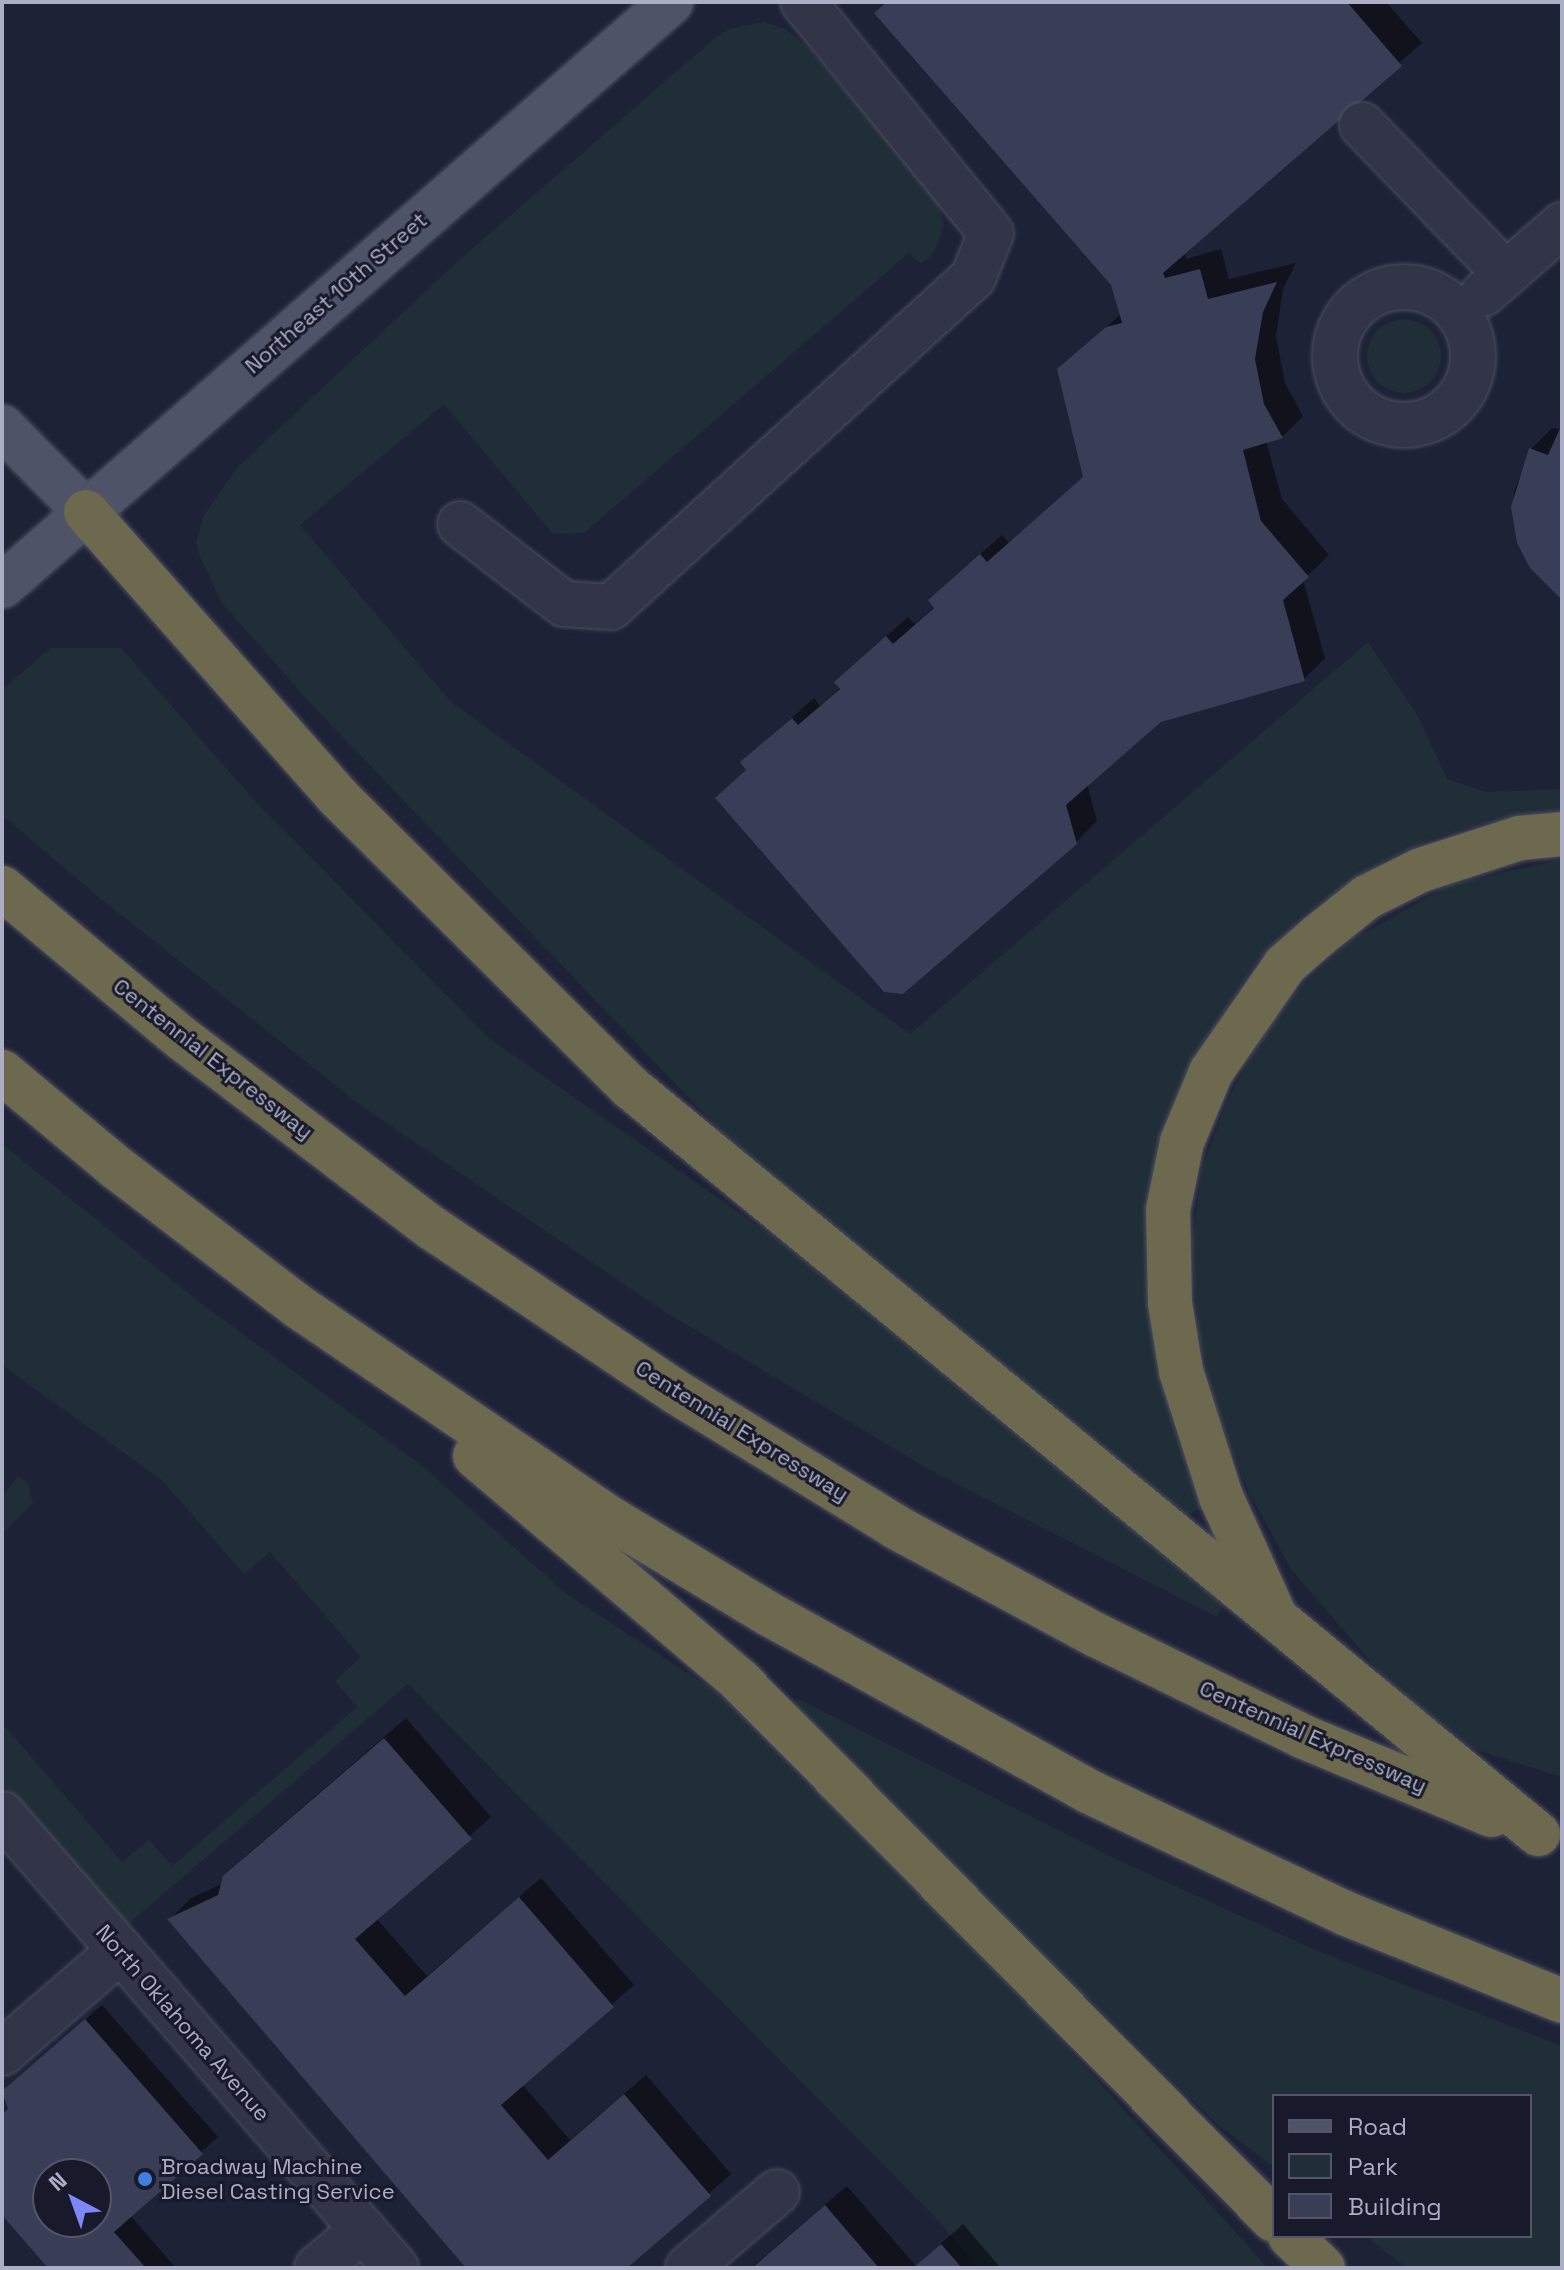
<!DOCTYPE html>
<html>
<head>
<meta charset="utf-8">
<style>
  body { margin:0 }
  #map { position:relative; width:1564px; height:2270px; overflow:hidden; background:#1e2236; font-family:"Space Grotesk",sans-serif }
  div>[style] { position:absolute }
  .green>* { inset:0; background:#202e37 }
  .round { border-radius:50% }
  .shadow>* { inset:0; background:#0007 }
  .building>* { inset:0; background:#393d56 }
  .roads { filter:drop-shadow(0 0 2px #4c4f62) drop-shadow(0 0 2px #4c4f62) }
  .minor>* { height:44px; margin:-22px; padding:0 22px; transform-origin:22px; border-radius:22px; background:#323547 }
  .minor>.ring { margin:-22px; padding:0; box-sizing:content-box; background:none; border:44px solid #323547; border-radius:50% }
  .major>* { height:44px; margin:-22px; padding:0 22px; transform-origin:22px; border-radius:22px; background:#4f5367 }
  .highway>* { height:44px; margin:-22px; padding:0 22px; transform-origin:22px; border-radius:22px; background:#6d694e }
  .dots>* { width:22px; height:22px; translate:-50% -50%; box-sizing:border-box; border:4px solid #181a2b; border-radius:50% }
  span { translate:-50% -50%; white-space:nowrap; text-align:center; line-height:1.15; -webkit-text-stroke:6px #181a2b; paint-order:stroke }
  .street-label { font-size:22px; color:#abaec4 }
  .poi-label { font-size:22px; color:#abaec4 }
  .left { translate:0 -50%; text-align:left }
  .frame { position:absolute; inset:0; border:4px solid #abaec4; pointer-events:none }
  .legend { position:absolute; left:1272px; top:2094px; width:260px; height:144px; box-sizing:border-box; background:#181a2b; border:2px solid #535568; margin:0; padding:10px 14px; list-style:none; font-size:24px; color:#abaec4 }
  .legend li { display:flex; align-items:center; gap:16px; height:40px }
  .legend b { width:40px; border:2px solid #535568 }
  .north { position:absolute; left:32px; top:2158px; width:80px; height:80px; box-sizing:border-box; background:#181a2b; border:2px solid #535568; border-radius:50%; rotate:319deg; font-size:22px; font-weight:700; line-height:32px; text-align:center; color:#abaec4 }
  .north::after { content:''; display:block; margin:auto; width:28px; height:36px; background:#7a88fa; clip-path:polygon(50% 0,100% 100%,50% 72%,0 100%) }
</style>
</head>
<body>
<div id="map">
  <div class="green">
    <div style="clip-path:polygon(764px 22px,786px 29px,807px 46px,938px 200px,944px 225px,934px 253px,921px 264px,909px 253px,584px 533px,553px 534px,444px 404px,300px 525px,450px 701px,910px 1034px,1368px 642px,1418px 716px,1447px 779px,1486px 792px,1562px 789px,1562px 811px,1482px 824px,1435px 838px,1390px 858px,1306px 913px,1255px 964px,1182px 1079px,1159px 1144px,1146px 1226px,1147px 1304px,1172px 1421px,1203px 1506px,1187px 1516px,738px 1149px,313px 706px,221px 602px,199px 554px,196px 542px,204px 515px,237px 468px,457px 262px,715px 38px,729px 29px)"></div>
    <div class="round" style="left:1367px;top:319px;width:74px;height:74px"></div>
    <div style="clip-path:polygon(50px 648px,121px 648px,254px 800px,490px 1039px,784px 1244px,1223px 1605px,1217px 1617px,932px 1471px,662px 1310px,363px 1107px,96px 895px,2px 815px,2px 690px)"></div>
    <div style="clip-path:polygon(1562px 859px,1562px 1777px,1476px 1750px,1395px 1690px,1291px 1569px,1250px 1495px,1219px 1419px,1198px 1332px,1192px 1243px,1202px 1168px,1228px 1099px,1263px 1034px,1304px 982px,1353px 939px,1449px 885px)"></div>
    <div style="clip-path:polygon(2px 1144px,198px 1301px,421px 1465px,568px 1595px,717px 1692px,817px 1786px,1001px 1974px,1268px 2268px,978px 2268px,936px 2218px,408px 1684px,126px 1926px,2px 1784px,2px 1723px,122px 1862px,149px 1840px,172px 1866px,357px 1707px,335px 1681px,361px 1657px,270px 1552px,244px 1574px,163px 1481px,2px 1365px)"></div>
    <div style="clip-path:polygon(18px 1476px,28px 1484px,33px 1503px,2px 1534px,2px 1497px)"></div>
    <div style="clip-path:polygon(798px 1699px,1120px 1861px,1313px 1949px,1562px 2046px,1562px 2268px,1407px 2268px,1365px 2236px,1530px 2236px,1530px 2096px,1274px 2096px,1274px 2167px,1218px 2125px,790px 1707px)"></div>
  </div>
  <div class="shadow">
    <div style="clip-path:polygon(887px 2px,1386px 2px,1422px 43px,1184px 252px,1186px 259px,1221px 249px,1229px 279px,1296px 263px,1283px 289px,1276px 336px,1285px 383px,1303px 416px,1282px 437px,1266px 441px,1282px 499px,1329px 555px,1303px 580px,1325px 658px,1304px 679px,1160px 720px,1087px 784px,1097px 821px,1075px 843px,717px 798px,748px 769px,743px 763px,764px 742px,814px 698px,820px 706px,841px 687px,837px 682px,858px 661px,908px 617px,915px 624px,935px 606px,952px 579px,1002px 535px,1009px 543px,1085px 476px,1059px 369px,1121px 314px,1112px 284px)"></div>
    <div style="clip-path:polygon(1552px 428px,1562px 429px,1562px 597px,1519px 542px,1514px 492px,1531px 449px)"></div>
    <div style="clip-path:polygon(406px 1718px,491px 1817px,376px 1918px,427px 1976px,541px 1878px,634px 1985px,522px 2084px,570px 2140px,646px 2075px,731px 2174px,624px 2268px,469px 2268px,170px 1919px,191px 1898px,224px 1883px,247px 1855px)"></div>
    <div style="clip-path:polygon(evenodd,102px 2005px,218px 2137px,130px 2215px,176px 2268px,50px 2268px,2px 2212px,2px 2115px,10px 2108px,2px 2093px,102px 2005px,48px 2174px,96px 2174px,96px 2222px,48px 2222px,48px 2174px)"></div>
    <div style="clip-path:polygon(847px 2186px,916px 2266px,963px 2224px,1001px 2268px,751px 2268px)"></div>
  </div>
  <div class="building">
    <div style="clip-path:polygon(887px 2px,1347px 2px,1402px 66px,1163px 273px,1165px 278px,1200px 269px,1208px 299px,1277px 282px,1263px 312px,1255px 359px,1264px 404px,1283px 438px,1243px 450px,1261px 521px,1309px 577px,1283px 600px,1305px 681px,1161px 722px,1066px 805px,1077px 844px,903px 994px,884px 992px,715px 798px,746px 770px,740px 762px,792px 718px,798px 725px,840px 689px,834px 682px,886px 636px,893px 644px,934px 608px,928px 600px,980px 554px,987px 562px,1083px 477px,1057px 369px,1106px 327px,1122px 323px,1111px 285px,874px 13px)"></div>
    <div style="clip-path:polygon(1562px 424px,1562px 600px,1530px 568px,1517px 543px,1511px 507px,1529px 448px,1548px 455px)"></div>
    <div style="clip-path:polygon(384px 1738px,472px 1839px,355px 1939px,405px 1996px,519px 1897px,614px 2007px,501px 2105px,548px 2160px,624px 2094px,711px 2196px,627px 2268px,466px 2268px,167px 1919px,218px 1895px,223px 1876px)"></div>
    <div style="clip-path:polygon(evenodd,85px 2019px,203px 2154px,114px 2232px,146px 2268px,48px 2268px,2px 2215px,2px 2114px,8px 2109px,2px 2091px,85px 2019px,48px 2174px,96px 2174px,96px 2222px,48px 2222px,48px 2174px)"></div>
    <div style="clip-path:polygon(825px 2205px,879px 2268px,752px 2268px)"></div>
    <div style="clip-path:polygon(941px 2244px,962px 2268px,913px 2268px)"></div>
  </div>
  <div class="roads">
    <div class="minor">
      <div style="left:1362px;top:125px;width:207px;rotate:46deg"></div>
      <div class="ring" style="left:1335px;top:287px;width:94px;height:94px"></div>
      <div style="left:1483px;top:294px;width:105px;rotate:-41.1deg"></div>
      <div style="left:460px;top:524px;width:131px;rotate:37.6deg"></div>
      <div style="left:564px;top:604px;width:47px;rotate:3.7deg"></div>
      <div style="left:611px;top:607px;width:489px;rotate:-42.3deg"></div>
      <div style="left:973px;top:278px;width:48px;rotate:-68.2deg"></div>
      <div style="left:991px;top:233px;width:298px;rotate:-129.1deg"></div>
      <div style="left:2px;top:1814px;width:601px;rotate:49.05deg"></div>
      <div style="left:2px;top:2053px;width:157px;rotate:-40.9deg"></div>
      <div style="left:317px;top:2268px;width:60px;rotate:-39.6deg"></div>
      <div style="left:688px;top:2268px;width:117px;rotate:-40.5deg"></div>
    </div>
    <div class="major">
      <div style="left:2px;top:427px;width:120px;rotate:45.3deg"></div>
      <div style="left:2px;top:586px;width:888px;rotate:-41.12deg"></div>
    </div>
    <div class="highway">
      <div style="left:86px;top:512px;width:380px;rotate:48.5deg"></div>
      <div style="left:338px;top:797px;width:412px;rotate:44.8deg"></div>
      <div style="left:630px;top:1087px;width:1176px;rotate:39.44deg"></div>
      <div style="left:2px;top:888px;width:237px;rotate:39.9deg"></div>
      <div style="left:184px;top:1040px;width:311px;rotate:37.2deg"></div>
      <div style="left:432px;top:1228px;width:294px;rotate:33.9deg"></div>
      <div style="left:676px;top:1392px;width:258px;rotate:31.5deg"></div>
      <div style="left:896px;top:1527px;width:227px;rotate:28.4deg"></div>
      <div style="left:1096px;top:1635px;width:232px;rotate:26.1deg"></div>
      <div style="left:1304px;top:1737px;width:203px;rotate:22.6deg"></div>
      <div style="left:2px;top:1072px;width:150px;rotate:39.9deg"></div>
      <div style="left:117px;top:1168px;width:229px;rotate:37.4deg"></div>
      <div style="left:299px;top:1307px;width:374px;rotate:34.2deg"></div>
      <div style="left:608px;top:1517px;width:188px;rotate:31.1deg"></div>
      <div style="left:769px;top:1614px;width:365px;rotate:29deg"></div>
      <div style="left:1088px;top:1791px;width:287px;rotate:25.4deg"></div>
      <div style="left:1347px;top:1914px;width:232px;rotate:22deg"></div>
      <div style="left:475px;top:1456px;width:346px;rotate:40.3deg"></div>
      <div style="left:739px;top:1680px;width:760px;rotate:45.27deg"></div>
      <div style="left:1275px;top:1616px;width:131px;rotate:-114.4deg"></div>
      <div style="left:1221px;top:1497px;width:132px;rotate:-107.6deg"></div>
      <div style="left:1181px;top:1371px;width:69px;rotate:-99.2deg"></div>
      <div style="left:1170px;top:1303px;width:93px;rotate:-91.2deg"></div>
      <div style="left:1168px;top:1210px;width:69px;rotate:-78.4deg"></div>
      <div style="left:1182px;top:1142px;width:76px;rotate:-67.5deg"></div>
      <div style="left:1211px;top:1072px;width:130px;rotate:-55.3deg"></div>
      <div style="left:1285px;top:965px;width:44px;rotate:-41.3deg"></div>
      <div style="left:1318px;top:936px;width:63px;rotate:-38.5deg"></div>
      <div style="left:1367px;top:897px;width:60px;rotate:-26.6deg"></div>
      <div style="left:1421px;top:870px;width:104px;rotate:-17.9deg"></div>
      <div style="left:1520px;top:838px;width:42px;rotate:-5.4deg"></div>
      <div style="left:1290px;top:2236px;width:46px;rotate:44.1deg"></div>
    </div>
  </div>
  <div class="dots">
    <div style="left:145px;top:2179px;background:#3f7fe0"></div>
  </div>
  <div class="street-label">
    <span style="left:336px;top:293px;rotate:-41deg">Northeast 10th Street</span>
    <span style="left:213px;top:1059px;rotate:38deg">Centennial Expressway</span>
    <span style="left:742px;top:1431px;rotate:32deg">Centennial Expressway</span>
    <span style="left:1313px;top:1737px;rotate:24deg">Centennial Expressway</span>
    <span style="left:183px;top:2023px;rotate:49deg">North Oklahoma Avenue</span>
  </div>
  <div class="poi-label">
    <span class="left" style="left:161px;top:2179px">Broadway Machine<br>Diesel Casting Service</span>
  </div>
  <div class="frame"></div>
  <ul class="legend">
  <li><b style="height:10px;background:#4f5367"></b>Road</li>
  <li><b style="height:22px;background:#202e37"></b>Park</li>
  <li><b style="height:22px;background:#393d56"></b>Building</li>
  </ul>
  <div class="north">N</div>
</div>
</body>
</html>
